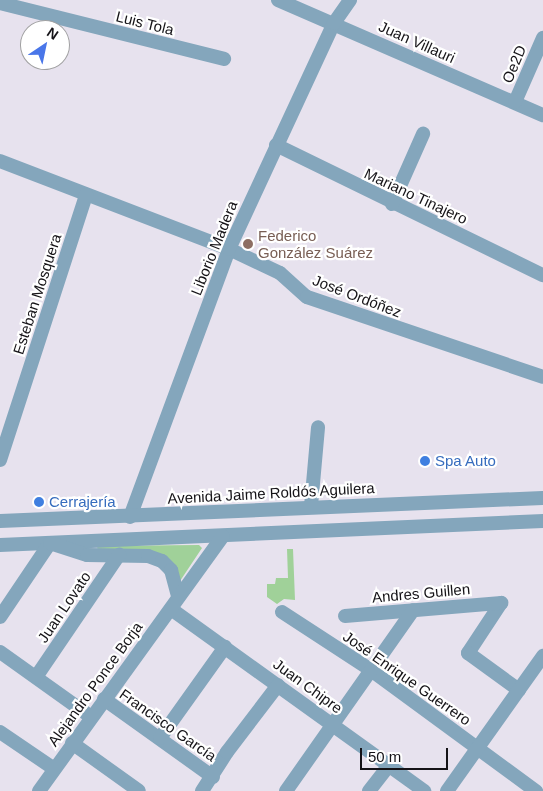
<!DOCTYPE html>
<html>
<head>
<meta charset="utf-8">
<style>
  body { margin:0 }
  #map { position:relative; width:543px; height:791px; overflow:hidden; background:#e7e2ee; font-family:Helvetica,sans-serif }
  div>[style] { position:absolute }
  .green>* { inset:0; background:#a0d199 }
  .minor>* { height:14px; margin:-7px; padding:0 7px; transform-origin:7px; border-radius:7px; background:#84a6bc }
  .dots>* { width:14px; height:14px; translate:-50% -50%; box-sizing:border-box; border:2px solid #fff; border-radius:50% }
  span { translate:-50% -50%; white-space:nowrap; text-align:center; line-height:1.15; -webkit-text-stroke:4.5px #fff; paint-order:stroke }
  .street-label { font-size:15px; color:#151317 }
  .education-label { font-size:15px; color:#785e54 }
  .left { translate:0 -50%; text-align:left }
  .shop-label { font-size:15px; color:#366cbe }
  .north { position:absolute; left:20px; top:20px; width:50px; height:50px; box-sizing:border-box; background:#fff; border:1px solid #a1a1a2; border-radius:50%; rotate:34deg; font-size:14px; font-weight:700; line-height:20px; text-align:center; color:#151317 }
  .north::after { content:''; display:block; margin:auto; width:18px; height:22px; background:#4976e9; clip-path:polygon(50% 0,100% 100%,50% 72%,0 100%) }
  .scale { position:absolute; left:360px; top:748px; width:88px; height:22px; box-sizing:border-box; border:2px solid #151317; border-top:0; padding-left:6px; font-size:15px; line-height:18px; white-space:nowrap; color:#151317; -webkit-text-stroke:4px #fff; paint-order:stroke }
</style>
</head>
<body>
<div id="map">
  <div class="green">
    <div style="clip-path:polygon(199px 545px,202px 548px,180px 581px,175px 568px,98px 551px,97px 546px)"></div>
    <div style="clip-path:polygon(287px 549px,293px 549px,295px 600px,284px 599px,277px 604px,267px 597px,267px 584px,275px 584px,276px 578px,288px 578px)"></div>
  </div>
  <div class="minor">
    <div style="left:278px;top:0;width:289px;rotate:23.5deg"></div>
    <div style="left:0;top:3px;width:231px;rotate:14deg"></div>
    <div style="left:515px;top:102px;width:70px;rotate:-66.4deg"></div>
    <div style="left:276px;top:145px;width:297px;rotate:26deg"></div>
    <div style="left:0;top:161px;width:245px;rotate:21deg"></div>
    <div style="left:229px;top:249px;width:56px;rotate:25.2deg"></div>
    <div style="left:280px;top:273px;width:36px;rotate:42deg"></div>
    <div style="left:307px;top:297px;width:249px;rotate:18.7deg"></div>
    <div style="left:392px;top:204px;width:77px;rotate:-66.1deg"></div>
    <div style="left:0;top:460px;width:279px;rotate:-72deg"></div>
    <div style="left:311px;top:506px;width:79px;rotate:-84.9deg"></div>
    <div style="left:130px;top:517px;width:286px;rotate:-69.7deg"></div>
    <div style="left:229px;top:249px;width:249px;rotate:-65.1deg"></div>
    <div style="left:334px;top:23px;width:28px;rotate:-55deg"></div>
    <div style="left:0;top:521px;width:543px;rotate:-2.43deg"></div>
    <div style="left:0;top:545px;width:544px;rotate:-2.53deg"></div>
    <div style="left:501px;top:603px;width:60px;rotate:123.4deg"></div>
    <div style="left:468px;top:653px;width:63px;rotate:36deg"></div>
    <div style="left:171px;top:609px;width:312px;rotate:35.7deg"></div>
    <div style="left:282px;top:612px;width:106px;rotate:33.1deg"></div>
    <div style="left:371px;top:670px;width:205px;rotate:36.3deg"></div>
    <div style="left:345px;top:616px;width:157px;rotate:-4.8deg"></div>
    <div style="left:0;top:617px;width:89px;rotate:-56deg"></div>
    <div style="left:50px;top:543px;width:39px;rotate:18deg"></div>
    <div style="left:87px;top:555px;width:61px;rotate:0.9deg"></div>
    <div style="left:148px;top:556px;width:15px;rotate:20deg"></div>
    <div style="left:162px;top:561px;width:13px;rotate:45deg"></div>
    <div style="left:171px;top:570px;width:28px;rotate:75deg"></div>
    <div style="left:0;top:652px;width:112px;rotate:35.5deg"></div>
    <div style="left:36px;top:677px;width:148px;rotate:-55.8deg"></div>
    <div style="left:104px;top:699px;width:134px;rotate:35.6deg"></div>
    <div style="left:0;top:732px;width:64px;rotate:34.2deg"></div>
    <div style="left:160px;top:738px;width:112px;rotate:-54.5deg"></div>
    <div style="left:72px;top:743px;width:82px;rotate:35.6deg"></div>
    <div style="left:39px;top:791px;width:314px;rotate:-54.2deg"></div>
    <div style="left:202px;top:791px;width:46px;rotate:-57.3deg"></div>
    <div style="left:227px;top:752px;width:84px;rotate:-52.7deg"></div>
    <div style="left:286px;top:791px;width:221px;rotate:-54.9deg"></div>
    <div style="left:369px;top:791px;width:33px;rotate:-52deg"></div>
    <div style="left:447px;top:791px;width:166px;rotate:-54.6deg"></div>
  </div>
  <div class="dots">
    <div style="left:248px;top:244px;background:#8d6e63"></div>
    <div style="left:425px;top:461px;background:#3f7fe0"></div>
    <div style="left:39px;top:502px;background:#3f7fe0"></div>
  </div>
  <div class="street-label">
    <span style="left:145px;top:23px;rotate:14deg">Luis Tola</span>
    <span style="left:417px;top:42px;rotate:24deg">Juan Villauri</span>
    <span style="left:514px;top:64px;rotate:-67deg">Oe2D</span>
    <span style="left:416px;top:196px;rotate:25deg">Mariano Tinajero</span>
    <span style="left:214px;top:248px;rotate:-68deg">Liborio Madera</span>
    <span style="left:37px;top:294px;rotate:-72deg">Esteban Mosquera</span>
    <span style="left:357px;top:296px;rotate:21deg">José Ordóñez</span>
    <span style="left:271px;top:493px;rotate:-3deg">Avenida Jaime Roldós Aguilera</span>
    <span style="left:421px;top:593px;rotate:-5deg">Andres Guillen</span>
    <span style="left:64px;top:607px;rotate:-56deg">Juan Lovato</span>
    <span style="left:407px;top:678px;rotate:35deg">José Enrique Guerrero</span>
    <span style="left:95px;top:684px;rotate:-54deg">Alejandro Ponce Borja</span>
    <span style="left:308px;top:686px;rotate:36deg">Juan Chipre</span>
    <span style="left:168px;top:725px;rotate:35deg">Francisco García</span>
  </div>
  <div class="education-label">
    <span class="left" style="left:258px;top:244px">Federico<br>González Suárez</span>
  </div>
  <div class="shop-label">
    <span class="left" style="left:435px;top:461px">Spa Auto</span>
    <span class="left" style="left:49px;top:502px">Cerrajería</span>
  </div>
  <div class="north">N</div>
  <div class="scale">50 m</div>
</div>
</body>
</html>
